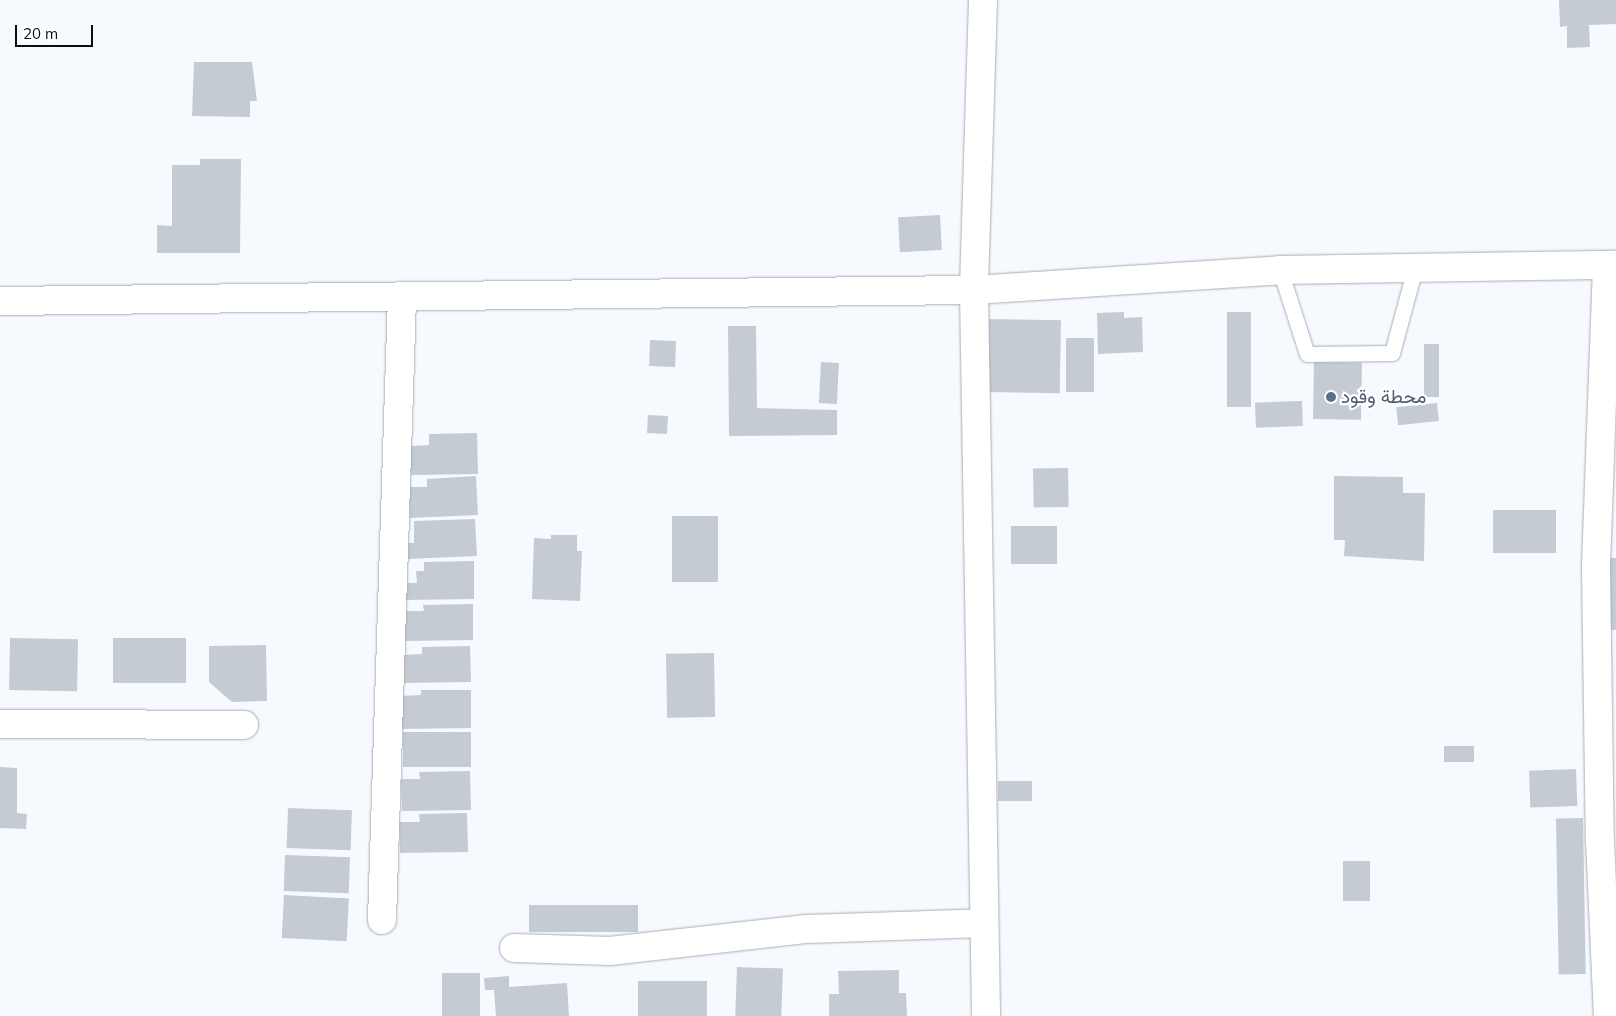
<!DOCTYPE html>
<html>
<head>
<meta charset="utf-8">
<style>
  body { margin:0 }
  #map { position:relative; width:1616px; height:1016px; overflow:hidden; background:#f6faff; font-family:Mulish,Vazirmatn,sans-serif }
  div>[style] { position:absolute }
  .building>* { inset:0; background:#c4cbd2; transform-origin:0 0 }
  .roads { filter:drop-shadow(0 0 1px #a7adb4) drop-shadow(0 0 1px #a7adb4) }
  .service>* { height:15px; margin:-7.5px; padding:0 7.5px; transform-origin:7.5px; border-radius:7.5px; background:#fff }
  .minor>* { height:28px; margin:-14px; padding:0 14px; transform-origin:14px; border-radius:14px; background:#fff }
  .secondary>* { height:28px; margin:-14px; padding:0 14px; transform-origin:14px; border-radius:14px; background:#fff }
  .dots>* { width:14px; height:14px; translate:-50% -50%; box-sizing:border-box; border:2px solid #fff; border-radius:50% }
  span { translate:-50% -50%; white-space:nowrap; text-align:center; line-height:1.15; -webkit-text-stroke:4.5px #fff; paint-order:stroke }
  .service-label { font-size:19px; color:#4e5e75 }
  .left { translate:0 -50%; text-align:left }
  .scale { position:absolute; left:15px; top:25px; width:78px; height:22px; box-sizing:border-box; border:2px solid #0b0e10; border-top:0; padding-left:6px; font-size:15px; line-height:18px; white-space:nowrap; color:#0b0e10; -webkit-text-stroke:4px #fff; paint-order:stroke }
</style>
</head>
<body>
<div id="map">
  <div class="building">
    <div style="clip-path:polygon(1559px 0,1616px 0,1616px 24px,1589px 25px,1590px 47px,1567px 48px,1567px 26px,1560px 27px)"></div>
    <div style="clip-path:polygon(194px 62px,252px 62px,257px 101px,250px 101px,250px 117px,192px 116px)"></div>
    <div style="clip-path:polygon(200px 159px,241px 159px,240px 253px,157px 253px,157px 225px,172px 226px,172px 165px,200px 165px)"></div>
    <div style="left:940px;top:215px;width:35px;height:42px;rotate:87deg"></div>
    <div style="clip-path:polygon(1124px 312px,1124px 318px,1142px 317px,1143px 352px,1098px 354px,1097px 313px)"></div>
    <div style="left:1227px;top:312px;width:24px;height:95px"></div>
    <div style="left:986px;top:319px;width:75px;height:73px;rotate:1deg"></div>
    <div style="clip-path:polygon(728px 326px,756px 326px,757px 408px,837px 410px,837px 435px,729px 436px)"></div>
    <div style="left:1066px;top:338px;width:28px;height:54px"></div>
    <div style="left:650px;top:340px;width:26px;height:26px;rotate:2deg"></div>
    <div style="left:1424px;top:344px;width:15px;height:53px"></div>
    <div style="left:821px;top:362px;width:18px;height:41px;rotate:3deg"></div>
    <div style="left:1314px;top:362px;width:48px;height:57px;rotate:1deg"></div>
    <div style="left:1302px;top:401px;width:25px;height:47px;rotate:88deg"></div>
    <div style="left:1437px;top:403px;width:18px;height:41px;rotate:84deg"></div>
    <div style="left:648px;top:415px;width:20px;height:18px;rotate:3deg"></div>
    <div style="clip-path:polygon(477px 433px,478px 474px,411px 475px,411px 446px,429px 445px,429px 434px)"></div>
    <div style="left:1068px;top:468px;width:39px;height:35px;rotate:89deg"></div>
    <div style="clip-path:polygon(476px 476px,478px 515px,410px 518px,409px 487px,427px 487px,427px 479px)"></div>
    <div style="clip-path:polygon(1334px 476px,1403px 477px,1403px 493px,1425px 493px,1424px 561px,1344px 556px,1345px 540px,1334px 540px)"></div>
    <div style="left:1556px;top:510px;width:43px;height:63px;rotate:90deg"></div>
    <div style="left:672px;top:516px;width:46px;height:66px"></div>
    <div style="clip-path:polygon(475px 519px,477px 556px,408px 559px,407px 543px,414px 543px,414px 521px)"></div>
    <div style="left:1011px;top:526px;width:46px;height:38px"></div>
    <div style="clip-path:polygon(551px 535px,577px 535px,577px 551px,582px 551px,580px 601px,532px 599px,534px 538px,551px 539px)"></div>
    <div style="left:1606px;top:558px;width:10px;height:72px"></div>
    <div style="clip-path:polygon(474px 561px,474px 599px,405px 600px,405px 583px,417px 583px,416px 571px,424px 571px,424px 562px)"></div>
    <div style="clip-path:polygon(473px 604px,473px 640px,404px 641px,403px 611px,424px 611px,423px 605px)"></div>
    <div style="left:10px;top:638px;width:68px;height:52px;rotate:1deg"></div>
    <div style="left:186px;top:638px;width:45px;height:73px;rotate:90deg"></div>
    <div style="clip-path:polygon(266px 645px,267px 701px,232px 702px,209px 682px,209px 646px)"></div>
    <div style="clip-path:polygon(470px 646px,471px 682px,403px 683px,403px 655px,422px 654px,422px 647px)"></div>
    <div style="left:714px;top:653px;width:64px;height:48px;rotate:89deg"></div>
    <div style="clip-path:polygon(421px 690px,471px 690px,471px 728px,401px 729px,400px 696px,421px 695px)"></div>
    <div style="left:471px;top:732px;width:35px;height:68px;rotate:90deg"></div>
    <div style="left:1444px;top:746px;width:30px;height:16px"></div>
    <div style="clip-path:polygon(0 767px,17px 768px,17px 813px,27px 814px,26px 829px,0 828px)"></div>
    <div style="left:1576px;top:769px;width:37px;height:47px;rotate:88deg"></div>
    <div style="clip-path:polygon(470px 771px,471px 810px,402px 811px,401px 779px,420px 779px,419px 772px)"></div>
    <div style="left:998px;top:781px;width:34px;height:20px"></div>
    <div style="left:288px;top:808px;width:64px;height:40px;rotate:2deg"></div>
    <div style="clip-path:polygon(467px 813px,468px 852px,400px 853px,399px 822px,420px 822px,419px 814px)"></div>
    <div style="left:1583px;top:818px;width:156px;height:27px;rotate:89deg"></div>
    <div style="left:285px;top:855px;width:65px;height:36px;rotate:2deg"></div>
    <div style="left:1370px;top:861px;width:40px;height:27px;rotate:90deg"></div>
    <div style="left:284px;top:895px;width:65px;height:43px;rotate:3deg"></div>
    <div style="left:638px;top:905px;width:27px;height:109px;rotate:90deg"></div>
    <div style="left:737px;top:967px;width:46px;height:49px;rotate:2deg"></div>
    <div style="clip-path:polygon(899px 970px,899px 993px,906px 993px,907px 1016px,829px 1016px,829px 994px,839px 994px,838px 971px)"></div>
    <div style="left:442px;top:973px;width:38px;height:43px"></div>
    <div style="clip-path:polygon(509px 976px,509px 987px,567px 983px,569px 1016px,496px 1016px,494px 990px,485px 990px,484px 978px)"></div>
    <div style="left:638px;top:981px;width:69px;height:35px"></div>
  </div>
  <div class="roads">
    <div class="service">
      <div style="left:1280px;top:270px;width:88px;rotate:72.2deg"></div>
      <div style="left:1307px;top:354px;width:85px;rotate:-0.7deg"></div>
      <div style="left:1392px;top:353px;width:88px;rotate:-74.9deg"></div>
    </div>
    <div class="minor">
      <div style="left:983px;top:0;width:290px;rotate:91.8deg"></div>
      <div style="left:974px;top:290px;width:726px;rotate:89.05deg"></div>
      <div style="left:1607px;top:266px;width:302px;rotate:92.1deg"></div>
      <div style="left:1596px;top:568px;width:273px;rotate:89.2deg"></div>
      <div style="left:1600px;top:841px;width:175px;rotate:87.4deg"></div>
      <div style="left:0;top:724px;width:244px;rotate:0.2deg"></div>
      <div style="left:382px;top:920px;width:622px;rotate:-88.16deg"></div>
      <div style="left:514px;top:948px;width:96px;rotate:1.8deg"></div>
      <div style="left:610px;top:951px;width:198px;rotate:-6.4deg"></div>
      <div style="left:807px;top:929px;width:177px;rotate:-1.9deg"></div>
    </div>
    <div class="secondary">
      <div style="left:0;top:301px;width:974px;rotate:-0.65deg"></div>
      <div style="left:974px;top:290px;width:307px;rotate:-3.7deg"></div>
      <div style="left:1280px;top:270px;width:336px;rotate:-0.9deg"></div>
    </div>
  </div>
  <div class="dots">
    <div style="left:1331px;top:397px;background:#5c6f8a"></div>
  </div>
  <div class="service-label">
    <span class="left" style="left:1341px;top:397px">محطة وقود</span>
  </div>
  <div class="scale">20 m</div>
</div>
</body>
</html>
